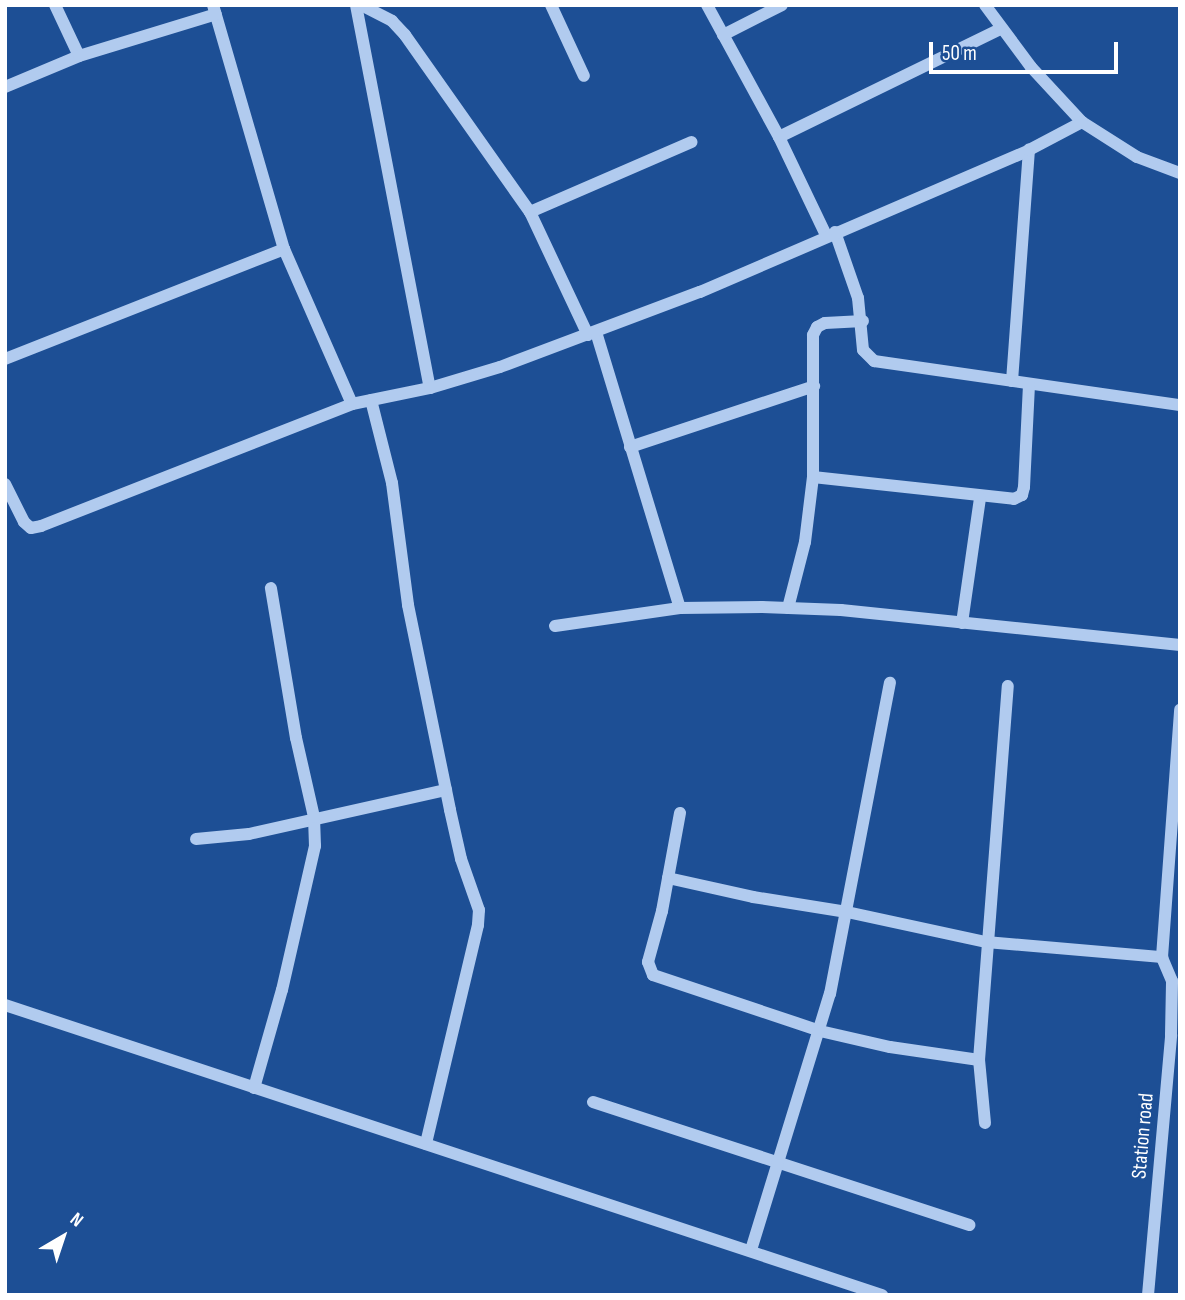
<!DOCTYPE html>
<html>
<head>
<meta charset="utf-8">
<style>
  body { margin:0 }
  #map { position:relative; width:1185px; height:1300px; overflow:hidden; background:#1d4f95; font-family:"Sofia Sans Condensed",sans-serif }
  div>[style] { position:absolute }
  .minor>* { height:12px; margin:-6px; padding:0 6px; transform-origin:6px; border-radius:6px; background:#b1cbef }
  span { translate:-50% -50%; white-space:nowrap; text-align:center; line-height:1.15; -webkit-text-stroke:5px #1d4f95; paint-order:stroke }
  .street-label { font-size:21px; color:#fff }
  .frame { position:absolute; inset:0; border:7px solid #fff; pointer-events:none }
  .north { position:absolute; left:28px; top:1202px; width:70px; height:70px; -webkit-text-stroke:5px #1d4f95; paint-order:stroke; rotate:39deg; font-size:19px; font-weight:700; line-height:28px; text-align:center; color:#fff }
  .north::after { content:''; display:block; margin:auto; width:24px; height:32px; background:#fff; clip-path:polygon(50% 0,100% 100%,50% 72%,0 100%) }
  .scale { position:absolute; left:929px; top:42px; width:189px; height:32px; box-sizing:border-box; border:4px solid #fff; border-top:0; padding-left:9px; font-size:21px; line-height:24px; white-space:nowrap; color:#fff; -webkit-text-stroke:5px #1d4f95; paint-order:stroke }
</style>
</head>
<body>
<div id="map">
  <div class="minor">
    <div style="left:55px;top:5px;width:56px;rotate:64.8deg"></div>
    <div style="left:213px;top:5px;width:254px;rotate:73.8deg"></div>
    <div style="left:284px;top:249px;width:169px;rotate:66.3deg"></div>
    <div style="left:356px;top:5px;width:390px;rotate:79.1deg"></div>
    <div style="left:361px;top:5px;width:35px;rotate:27deg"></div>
    <div style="left:392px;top:21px;width:19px;rotate:47deg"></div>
    <div style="left:405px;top:35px;width:217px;rotate:54.8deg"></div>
    <div style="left:530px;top:212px;width:136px;rotate:64.8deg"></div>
    <div style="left:551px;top:5px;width:78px;rotate:65.1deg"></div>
    <div style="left:707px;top:5px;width:150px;rotate:61.4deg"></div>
    <div style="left:779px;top:137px;width:109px;rotate:64.4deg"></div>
    <div style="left:985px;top:5px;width:77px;rotate:53.4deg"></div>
    <div style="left:1031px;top:67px;width:75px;rotate:47.2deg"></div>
    <div style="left:1082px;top:122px;width:65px;rotate:32.5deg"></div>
    <div style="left:1137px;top:157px;width:46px;rotate:20.4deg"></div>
    <div style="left:723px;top:35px;width:66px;rotate:-27deg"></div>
    <div style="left:5px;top:87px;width:80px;rotate:-22.7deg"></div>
    <div style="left:79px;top:56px;width:143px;rotate:-17deg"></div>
    <div style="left:779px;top:137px;width:246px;rotate:-26deg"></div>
    <div style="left:530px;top:212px;width:176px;rotate:-23.4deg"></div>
    <div style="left:835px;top:232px;width:70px;rotate:70.8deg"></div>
    <div style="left:858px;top:298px;width:52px;rotate:84.5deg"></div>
    <div style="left:863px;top:350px;width:16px;rotate:45deg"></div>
    <div style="left:874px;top:361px;width:309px;rotate:8.2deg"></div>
    <div style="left:596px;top:332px;width:288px;rotate:73.1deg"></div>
    <div style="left:5px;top:359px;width:300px;rotate:-21.5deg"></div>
    <div style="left:1012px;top:381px;width:232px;rotate:-85.8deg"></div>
    <div style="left:371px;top:400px;width:86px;rotate:75.8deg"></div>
    <div style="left:392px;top:483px;width:123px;rotate:82.5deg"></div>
    <div style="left:408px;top:605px;width:209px;rotate:78.4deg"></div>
    <div style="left:450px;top:810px;width:50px;rotate:77.3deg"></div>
    <div style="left:461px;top:859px;width:54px;rotate:70.6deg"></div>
    <div style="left:479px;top:910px;width:15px;rotate:94deg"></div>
    <div style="left:478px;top:925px;width:225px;rotate:103.4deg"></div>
    <div style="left:630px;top:447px;width:194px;rotate:-18.3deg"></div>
    <div style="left:813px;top:477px;width:202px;rotate:6.2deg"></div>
    <div style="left:1014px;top:499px;width:9px;rotate:-27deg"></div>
    <div style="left:1022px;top:495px;width:8px;rotate:-76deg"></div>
    <div style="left:1024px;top:487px;width:103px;rotate:-87.2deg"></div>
    <div style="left:5px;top:484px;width:42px;rotate:63.4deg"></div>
    <div style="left:24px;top:522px;width:9px;rotate:41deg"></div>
    <div style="left:31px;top:528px;width:10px;rotate:-11deg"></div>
    <div style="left:41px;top:526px;width:334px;rotate:-21.4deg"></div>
    <div style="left:352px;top:404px;width:80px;rotate:-11.6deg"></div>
    <div style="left:430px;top:388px;width:73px;rotate:-16.7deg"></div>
    <div style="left:500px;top:367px;width:214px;rotate:-20.6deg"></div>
    <div style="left:700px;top:292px;width:358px;rotate:-23.3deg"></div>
    <div style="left:1029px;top:150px;width:60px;rotate:-27.8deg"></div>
    <div style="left:788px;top:608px;width:68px;rotate:-75.6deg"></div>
    <div style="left:805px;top:542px;width:65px;rotate:-83deg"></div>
    <div style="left:813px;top:477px;width:142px;rotate:-90deg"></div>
    <div style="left:813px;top:335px;width:9px;rotate:-63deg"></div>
    <div style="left:817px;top:327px;width:9px;rotate:-27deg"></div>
    <div style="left:825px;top:323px;width:38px;rotate:-3deg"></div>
    <div style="left:962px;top:623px;width:126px;rotate:-81.8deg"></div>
    <div style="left:555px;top:626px;width:126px;rotate:-8.2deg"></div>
    <div style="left:680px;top:608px;width:82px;rotate:-0.7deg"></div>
    <div style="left:762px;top:607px;width:79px;rotate:2.2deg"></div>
    <div style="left:841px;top:610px;width:341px;rotate:5.9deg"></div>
    <div style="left:680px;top:813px;width:100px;rotate:100.4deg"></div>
    <div style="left:662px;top:911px;width:53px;rotate:105.4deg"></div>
    <div style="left:648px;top:962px;width:14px;rotate:69deg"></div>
    <div style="left:653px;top:975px;width:176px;rotate:18.5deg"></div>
    <div style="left:820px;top:1031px;width:72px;rotate:12.9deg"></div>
    <div style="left:890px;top:1047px;width:90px;rotate:8.3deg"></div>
    <div style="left:196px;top:839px;width:53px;rotate:-5.4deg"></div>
    <div style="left:249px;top:834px;width:202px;rotate:-12.6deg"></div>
    <div style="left:668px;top:878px;width:87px;rotate:12.6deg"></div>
    <div style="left:753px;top:897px;width:95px;rotate:9.1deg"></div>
    <div style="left:847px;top:912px;width:142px;rotate:12.2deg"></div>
    <div style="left:986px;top:942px;width:177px;rotate:4.9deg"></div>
    <div style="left:5px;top:1005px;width:924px;rotate:18.3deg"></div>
    <div style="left:254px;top:1088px;width:102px;rotate:-74.1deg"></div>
    <div style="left:282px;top:990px;width:148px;rotate:-77.1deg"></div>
    <div style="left:315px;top:846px;width:29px;rotate:-92deg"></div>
    <div style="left:314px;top:817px;width:81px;rotate:-102.8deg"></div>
    <div style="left:296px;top:738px;width:152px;rotate:-99.5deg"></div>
    <div style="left:593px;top:1102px;width:396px;rotate:18.1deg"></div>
    <div style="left:985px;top:1123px;width:63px;rotate:-95.4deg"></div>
    <div style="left:979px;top:1060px;width:375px;rotate:-85.6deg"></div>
    <div style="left:751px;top:1250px;width:268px;rotate:-72.9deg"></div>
    <div style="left:830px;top:994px;width:317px;rotate:-79.1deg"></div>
    <div style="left:1148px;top:1295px;width:261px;rotate:-84.9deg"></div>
    <div style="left:1171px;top:1035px;width:54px;rotate:-88.9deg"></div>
    <div style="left:1172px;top:981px;width:26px;rotate:-113deg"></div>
    <div style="left:1162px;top:957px;width:248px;rotate:-85.8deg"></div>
  </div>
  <div class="street-label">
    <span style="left:1143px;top:1136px;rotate:-85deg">Station road</span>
  </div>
  <div class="frame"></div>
  <div class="north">N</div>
  <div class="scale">50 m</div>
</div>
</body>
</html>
